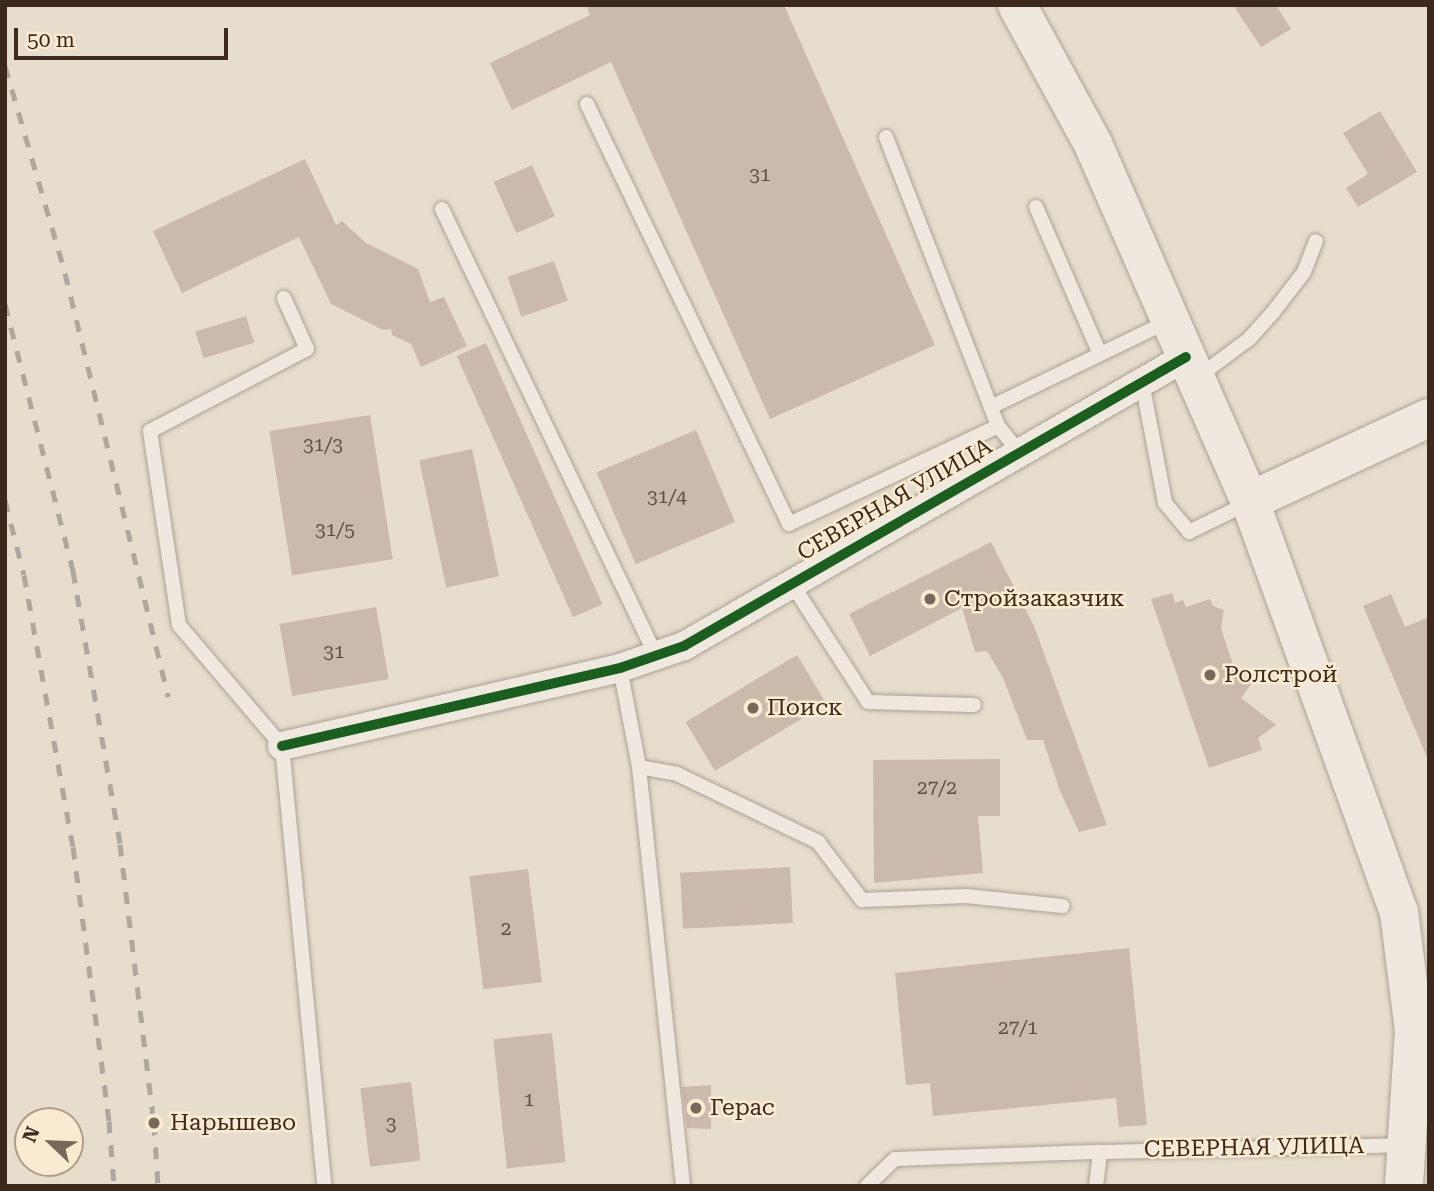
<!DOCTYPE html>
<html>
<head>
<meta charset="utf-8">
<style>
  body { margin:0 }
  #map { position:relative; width:1434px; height:1191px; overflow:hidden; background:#e7ddcc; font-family:"Roboto Serif",serif }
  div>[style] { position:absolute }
  .building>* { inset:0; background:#cbbaac; transform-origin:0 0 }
  .roads { filter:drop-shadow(0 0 2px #aca295) drop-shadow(0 0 2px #aca295) }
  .lane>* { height:14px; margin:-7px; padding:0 7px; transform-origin:7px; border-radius:7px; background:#eee8de }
  .street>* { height:28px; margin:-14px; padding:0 14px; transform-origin:14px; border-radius:14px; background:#eee8de }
  .secondary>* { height:38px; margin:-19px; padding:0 19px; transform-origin:19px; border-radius:19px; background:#eee8de }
  .rail>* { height:5px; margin-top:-2.5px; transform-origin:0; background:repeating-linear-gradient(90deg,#ada79e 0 12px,transparent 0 24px) }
  .cycleway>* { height:10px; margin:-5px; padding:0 5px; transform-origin:5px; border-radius:5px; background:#1b5e20 }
  .dots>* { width:19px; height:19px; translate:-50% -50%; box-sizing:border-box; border:4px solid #f9ead0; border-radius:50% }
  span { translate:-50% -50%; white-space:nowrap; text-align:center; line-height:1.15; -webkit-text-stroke:5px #f9ead0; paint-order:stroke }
  .number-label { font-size:19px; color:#604d40 }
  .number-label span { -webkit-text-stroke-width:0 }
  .street-label { font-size:23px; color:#3c291c }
  .poi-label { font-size:23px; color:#3c291c }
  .left { translate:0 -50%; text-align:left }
  .frame { position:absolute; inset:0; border:7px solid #3c291c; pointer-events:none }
  .north { position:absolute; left:14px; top:1107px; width:70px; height:70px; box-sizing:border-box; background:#f9ead0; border:2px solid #ad9d88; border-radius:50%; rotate:293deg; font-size:19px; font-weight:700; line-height:28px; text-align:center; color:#3c291c }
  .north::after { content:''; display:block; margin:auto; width:24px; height:32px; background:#78685a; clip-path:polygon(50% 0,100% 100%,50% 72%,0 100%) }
  .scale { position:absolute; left:14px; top:28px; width:214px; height:32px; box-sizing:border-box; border:4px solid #3c291c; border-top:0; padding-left:9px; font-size:21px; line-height:24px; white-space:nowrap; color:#3c291c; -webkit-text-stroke:5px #f9ead0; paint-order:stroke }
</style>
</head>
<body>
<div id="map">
  <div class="building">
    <div style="clip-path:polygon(586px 5px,784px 5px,935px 345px,770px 419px,611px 62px,512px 110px,490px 63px,590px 15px)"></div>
    <div style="clip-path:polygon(1233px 5px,1276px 5px,1291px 29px,1261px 47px)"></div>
    <div style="clip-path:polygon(1380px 111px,1417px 172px,1358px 207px,1346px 188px,1368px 174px,1343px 133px)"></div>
    <div style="clip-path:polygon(305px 159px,336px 225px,342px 221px,366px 243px,418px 269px,430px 302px,444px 297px,467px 346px,421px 367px,411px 344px,392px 335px,391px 329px,383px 330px,331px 304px,299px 237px,182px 293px,153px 231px)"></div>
    <div style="left:532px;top:165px;width:56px;height:42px;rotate:66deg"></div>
    <div style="left:554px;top:261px;width:42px;height:49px;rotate:71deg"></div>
    <div style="left:246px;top:316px;width:28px;height:53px;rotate:73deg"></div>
    <div style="left:486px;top:343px;width:286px;height:32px;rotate:66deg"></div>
    <div style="left:370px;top:415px;width:146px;height:102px;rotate:81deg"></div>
    <div style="left:696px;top:430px;width:100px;height:108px;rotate:67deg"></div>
    <div style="left:472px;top:449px;width:130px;height:54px;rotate:78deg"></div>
    <div style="clip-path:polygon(991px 542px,1034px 626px,1107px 825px,1079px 832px,1060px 791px,1043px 740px,1027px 740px,1003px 678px,987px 651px,975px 652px,962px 608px,870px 656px,849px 614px)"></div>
    <div style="clip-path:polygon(1172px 593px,1175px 603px,1183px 600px,1186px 607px,1210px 599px,1213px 606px,1224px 610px,1221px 628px,1234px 668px,1252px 683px,1241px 698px,1276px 725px,1258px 738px,1262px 750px,1209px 768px,1151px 599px)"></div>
    <div style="clip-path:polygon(1391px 594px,1405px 627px,1429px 617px,1429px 762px,1363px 606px)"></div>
    <div style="left:376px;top:607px;width:73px;height:98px;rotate:80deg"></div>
    <div style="left:797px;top:655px;width:57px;height:130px;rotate:59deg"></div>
    <div style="clip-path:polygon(1000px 759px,1000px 816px,978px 816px,983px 873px,874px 883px,873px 760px)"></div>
    <div style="left:790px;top:867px;width:56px;height:110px;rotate:87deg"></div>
    <div style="left:528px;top:869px;width:114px;height:59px;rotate:83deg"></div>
    <div style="clip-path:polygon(1129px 948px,1147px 1125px,1119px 1127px,1116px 1098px,933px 1116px,930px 1083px,906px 1085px,895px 973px)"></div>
    <div style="left:552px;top:1033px;width:130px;height:59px;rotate:84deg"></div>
    <div style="left:411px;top:1082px;width:79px;height:51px;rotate:83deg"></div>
    <div style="clip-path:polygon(711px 1085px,711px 1129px,687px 1128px,682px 1087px)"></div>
  </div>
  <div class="roads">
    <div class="lane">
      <div style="left:587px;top:104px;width:466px;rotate:64.3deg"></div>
      <div style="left:789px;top:524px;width:231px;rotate:-25.1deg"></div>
      <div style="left:886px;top:137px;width:310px;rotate:68.8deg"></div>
      <div style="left:998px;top:426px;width:35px;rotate:51deg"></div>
      <div style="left:1036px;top:207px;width:160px;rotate:66.5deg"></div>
      <div style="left:442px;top:209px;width:496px;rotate:64.4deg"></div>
      <div style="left:284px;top:298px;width:56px;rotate:65.7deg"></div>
      <div style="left:307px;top:349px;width:177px;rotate:152.4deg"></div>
      <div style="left:150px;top:431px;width:196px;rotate:81.5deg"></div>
      <div style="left:179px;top:625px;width:159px;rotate:49.6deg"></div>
      <div style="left:282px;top:746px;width:442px;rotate:84.5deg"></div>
      <div style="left:1198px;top:377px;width:64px;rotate:-36.7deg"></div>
      <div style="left:1249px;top:339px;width:38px;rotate:-48deg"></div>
      <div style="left:1274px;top:311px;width:49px;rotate:-52.4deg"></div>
      <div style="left:1304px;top:272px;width:33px;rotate:-69deg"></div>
      <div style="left:1142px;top:382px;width:123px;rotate:79.2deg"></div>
      <div style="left:1165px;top:503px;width:38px;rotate:50deg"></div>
      <div style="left:1189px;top:532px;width:66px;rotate:-26.2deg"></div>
      <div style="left:991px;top:407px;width:198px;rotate:-25.8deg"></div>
      <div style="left:792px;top:584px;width:140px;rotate:57.2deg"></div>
      <div style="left:868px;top:702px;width:106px;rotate:1.6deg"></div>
      <div style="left:620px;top:668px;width:101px;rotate:79.1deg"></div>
      <div style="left:639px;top:767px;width:39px;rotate:10deg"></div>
      <div style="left:677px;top:774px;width:157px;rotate:25.7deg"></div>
      <div style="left:818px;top:842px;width:73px;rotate:52.8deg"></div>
      <div style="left:862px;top:900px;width:104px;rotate:-2.2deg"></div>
      <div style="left:966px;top:896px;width:97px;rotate:5.9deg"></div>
      <div style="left:639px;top:767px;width:421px;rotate:84deg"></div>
      <div style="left:867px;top:1186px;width:39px;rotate:-44deg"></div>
      <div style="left:895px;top:1159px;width:205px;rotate:-2deg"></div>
      <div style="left:1096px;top:1186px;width:34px;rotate:-83deg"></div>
      <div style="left:1100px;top:1152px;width:304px;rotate:-1.3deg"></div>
    </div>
    <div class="street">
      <div style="left:282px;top:746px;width:347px;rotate:-13deg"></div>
      <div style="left:620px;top:668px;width:68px;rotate:-19deg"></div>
      <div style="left:684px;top:646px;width:579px;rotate:-29.93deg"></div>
    </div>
    <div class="secondary">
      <div style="left:1017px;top:5px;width:158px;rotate:61.3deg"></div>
      <div style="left:1093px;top:144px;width:390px;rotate:66.3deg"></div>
      <div style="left:1250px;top:501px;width:437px;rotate:70.1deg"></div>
      <div style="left:1399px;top:912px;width:119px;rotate:82.8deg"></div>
      <div style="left:1414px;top:1030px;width:156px;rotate:93.7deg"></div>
      <div style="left:1250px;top:501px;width:197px;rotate:-24.9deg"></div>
    </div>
  </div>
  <div class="rail">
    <div style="left:5px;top:66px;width:216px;rotate:73.8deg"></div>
    <div style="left:65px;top:273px;width:436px;rotate:76.3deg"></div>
    <div style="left:5px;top:304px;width:276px;rotate:75.7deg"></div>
    <div style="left:73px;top:571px;width:277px;rotate:80.2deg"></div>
    <div style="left:120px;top:844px;width:281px;rotate:83.1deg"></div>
    <div style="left:154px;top:1123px;width:63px;rotate:86.4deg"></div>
    <div style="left:5px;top:500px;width:77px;rotate:75.8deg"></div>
    <div style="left:24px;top:575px;width:276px;rotate:79.8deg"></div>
    <div style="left:73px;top:847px;width:276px;rotate:82.5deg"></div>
    <div style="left:109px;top:1121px;width:65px;rotate:85.6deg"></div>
  </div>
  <div class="cycleway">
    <div style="left:282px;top:746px;width:347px;rotate:-13deg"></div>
    <div style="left:620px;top:668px;width:68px;rotate:-19deg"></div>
    <div style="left:684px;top:646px;width:579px;rotate:-29.93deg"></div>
  </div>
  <div class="dots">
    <div style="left:930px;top:599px;background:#78685a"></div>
    <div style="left:1210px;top:675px;background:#78685a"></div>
    <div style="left:753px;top:708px;background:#78685a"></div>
    <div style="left:696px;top:1108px;background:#78685a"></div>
    <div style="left:154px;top:1123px;background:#78685a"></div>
  </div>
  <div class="number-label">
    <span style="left:760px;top:175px">31</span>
    <span style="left:323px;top:445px">31/3</span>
    <span style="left:667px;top:497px">31/4</span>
    <span style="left:335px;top:530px">31/5</span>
    <span style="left:334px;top:652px">31</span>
    <span style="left:937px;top:788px">27/2</span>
    <span style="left:506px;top:929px">2</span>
    <span style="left:1018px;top:1028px">27/1</span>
    <span style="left:529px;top:1100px">1</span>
    <span style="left:391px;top:1124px">3</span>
  </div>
  <div class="street-label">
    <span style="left:895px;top:500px;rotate:-30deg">СЕВЕРНАЯ УЛИЦА</span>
    <span style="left:1254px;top:1148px;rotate:-1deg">СЕВЕРНАЯ УЛИЦА</span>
  </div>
  <div class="poi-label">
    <span class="left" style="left:944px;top:599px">Стройзаказчик</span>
    <span class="left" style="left:1224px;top:675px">Ролстрой</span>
    <span class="left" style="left:767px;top:708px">Поиск</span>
    <span class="left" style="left:710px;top:1108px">Герас</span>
    <span class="left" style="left:170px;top:1123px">Нарышево</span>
  </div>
  <div class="frame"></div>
  <div class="north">N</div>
  <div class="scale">50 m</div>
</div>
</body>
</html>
